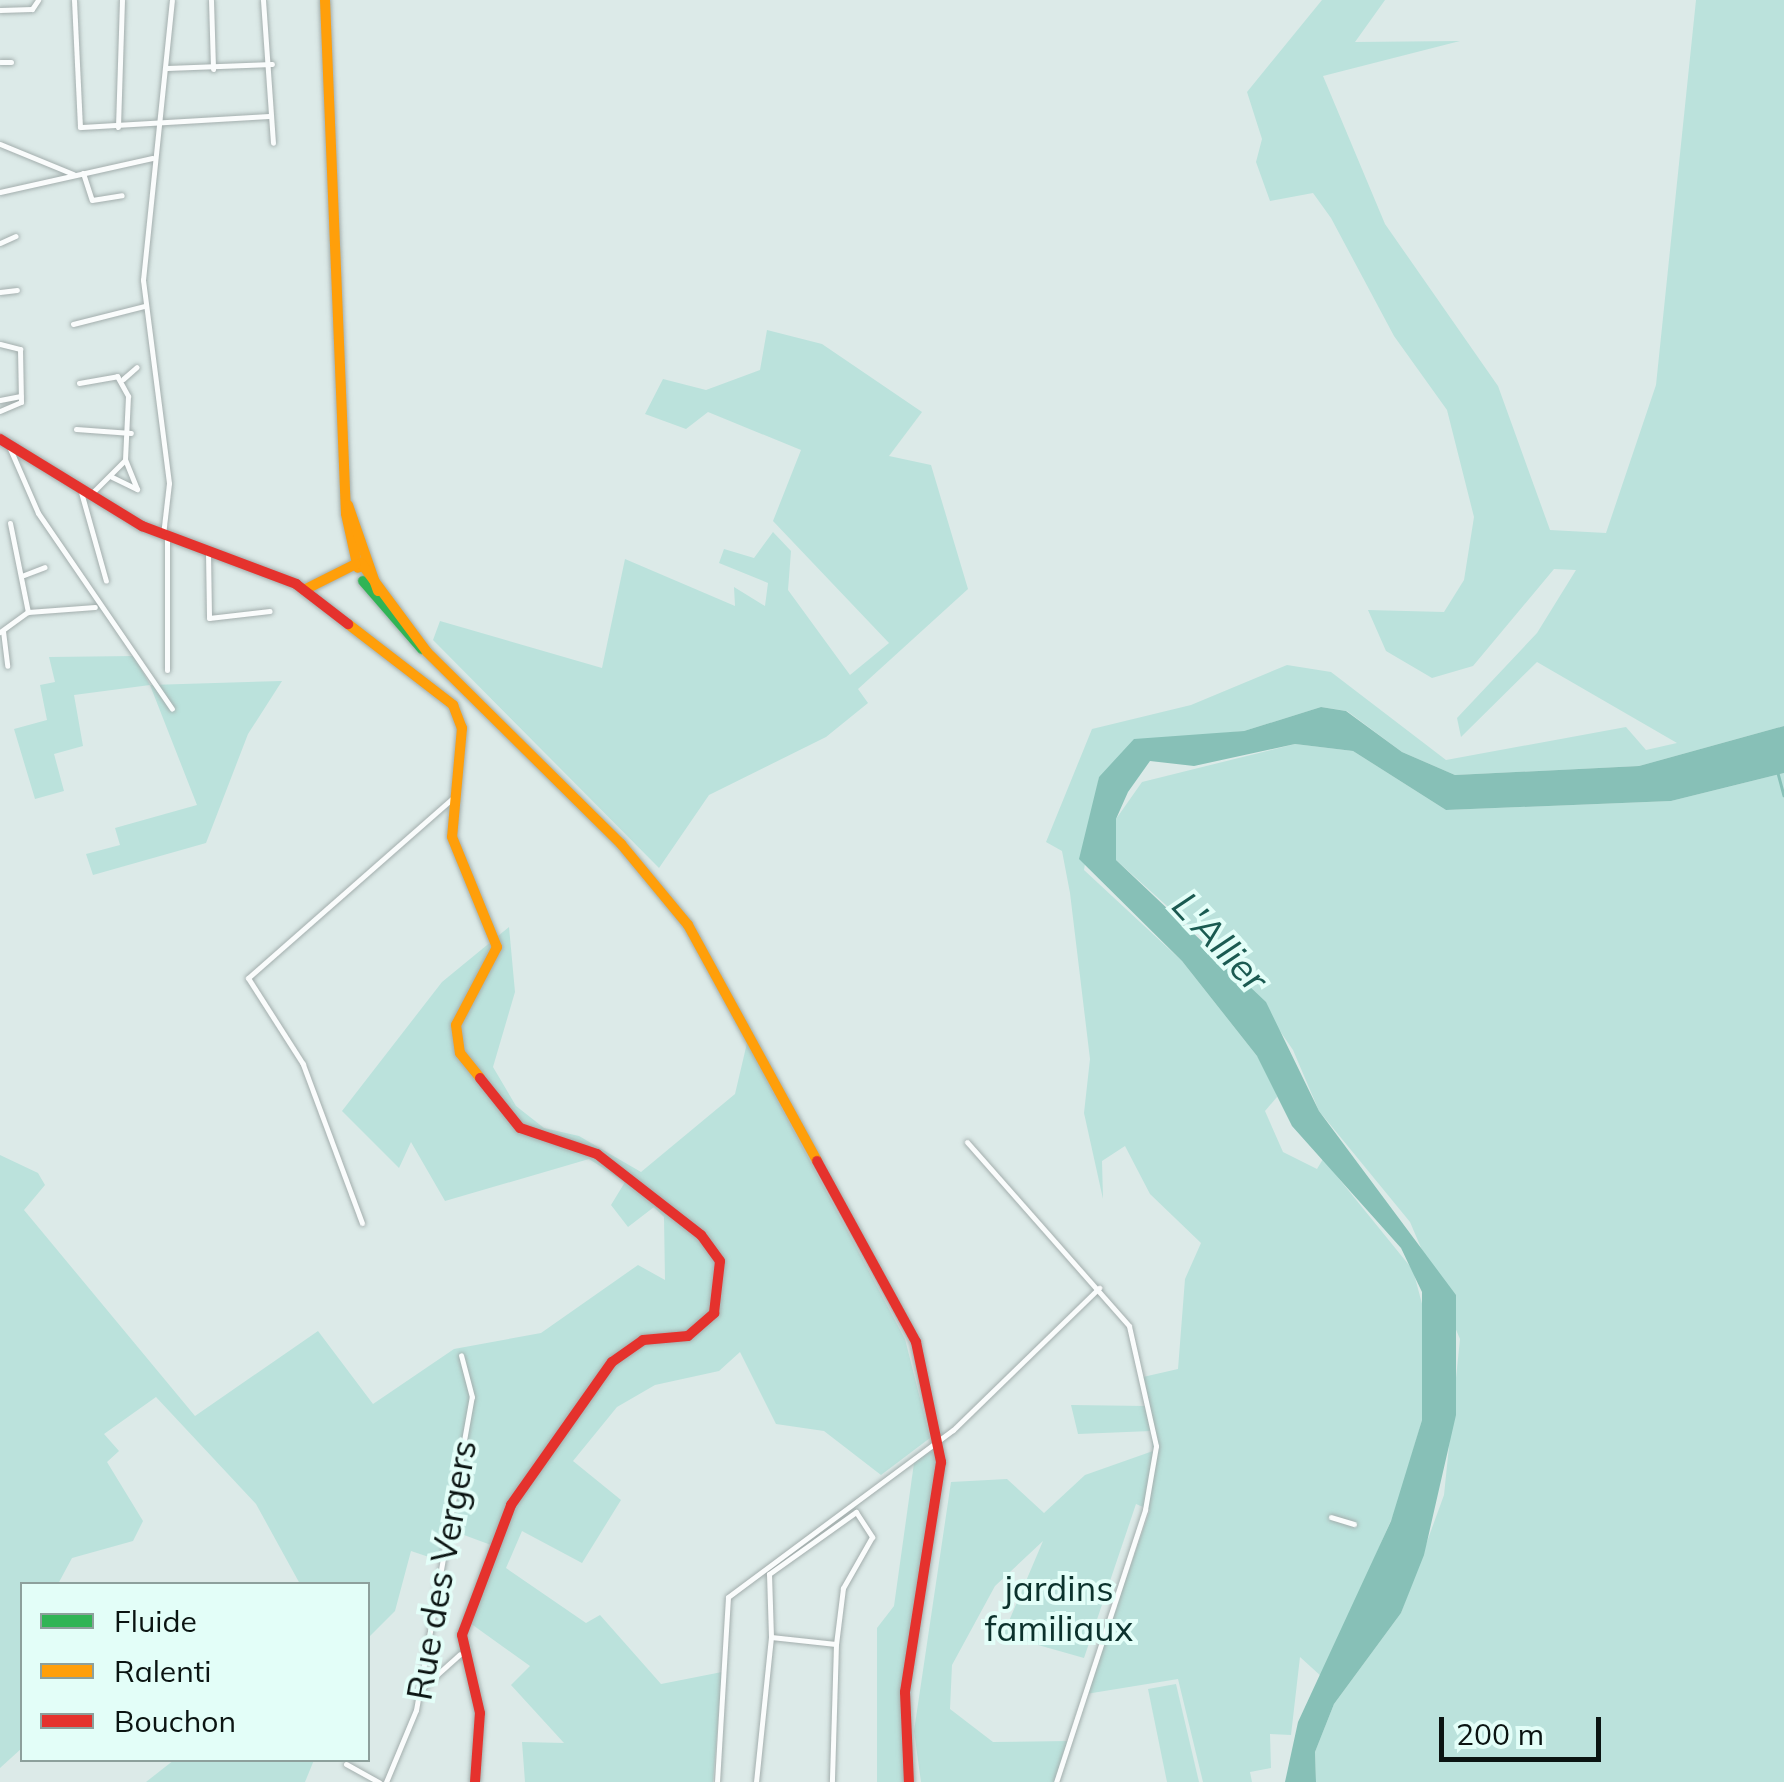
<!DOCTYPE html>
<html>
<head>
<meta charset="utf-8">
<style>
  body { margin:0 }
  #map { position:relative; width:1784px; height:1782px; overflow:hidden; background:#dceae8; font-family:Mulish,sans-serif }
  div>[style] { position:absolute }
  .green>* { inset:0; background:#bbe2dc }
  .water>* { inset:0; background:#87c0b7 }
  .stream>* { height:2.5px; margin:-1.25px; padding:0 1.25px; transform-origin:1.25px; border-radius:1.25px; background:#87c0b7 }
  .roads { filter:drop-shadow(0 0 2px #a3aead) drop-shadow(0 0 2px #a3aead) }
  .street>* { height:5px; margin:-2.5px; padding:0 2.5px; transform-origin:2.5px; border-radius:2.5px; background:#fafcfc }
  .fast>* { height:10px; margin:-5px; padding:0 5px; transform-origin:5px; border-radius:5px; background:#30b455 }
  .slow>* { height:10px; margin:-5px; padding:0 5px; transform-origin:5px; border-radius:5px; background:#ff9f0a }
  .jam>* { height:10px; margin:-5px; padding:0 5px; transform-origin:5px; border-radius:5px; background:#e5322d }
  span { translate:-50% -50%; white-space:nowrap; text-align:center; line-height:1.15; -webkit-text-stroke:8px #e3fef8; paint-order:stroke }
  .street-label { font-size:35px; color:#0b1412 }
  .park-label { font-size:35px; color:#0c322d }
  .water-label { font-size:38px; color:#1a5a51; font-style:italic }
  .legend { position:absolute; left:20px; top:1582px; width:350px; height:180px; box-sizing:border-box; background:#e3fef8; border:2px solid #8da09c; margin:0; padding:12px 18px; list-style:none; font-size:30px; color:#0b1412 }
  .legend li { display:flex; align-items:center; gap:20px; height:50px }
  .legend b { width:50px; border:2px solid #8da09c }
  .scale { position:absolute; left:1439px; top:1717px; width:162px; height:45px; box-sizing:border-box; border:5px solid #0b1412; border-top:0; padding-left:12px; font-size:30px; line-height:35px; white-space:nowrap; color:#0b1412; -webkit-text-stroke:8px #e3fef8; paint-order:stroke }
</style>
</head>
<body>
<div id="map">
  <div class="green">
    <div style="clip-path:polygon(1322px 0,1385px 0,1355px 42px,1460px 41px,1323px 76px,1385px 224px,1498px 386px,1550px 530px,1606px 533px,1656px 385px,1696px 0,1784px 0,1784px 726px,1639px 766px,1455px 775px,1402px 752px,1347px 711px,1321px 707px,1244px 731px,1150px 740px,1099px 777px,1084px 870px,1182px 961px,1257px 1056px,1274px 1080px,1277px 1097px,1265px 1111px,1283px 1152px,1317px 1169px,1323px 1159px,1413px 1270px,1429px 1330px,1422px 1420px,1396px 1509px,1322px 1677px,1300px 1657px,1291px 1735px,1270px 1734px,1271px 1768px,1250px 1772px,1252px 1782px,1203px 1782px,1178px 1679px,1086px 1694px,1150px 1510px,1136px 1504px,1084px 1658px,1003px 1635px,1043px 1541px,995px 1586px,952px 1665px,950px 1709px,993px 1742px,1069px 1741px,1056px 1782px,921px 1782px,914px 1731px,951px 1482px,1007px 1479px,1044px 1513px,1085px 1475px,1153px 1451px,1151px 1431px,1078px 1434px,1071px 1405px,1146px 1406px,1143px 1377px,1178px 1369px,1185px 1279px,1201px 1243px,1150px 1194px,1125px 1146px,1102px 1161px,1103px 1199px,1084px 1113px,1090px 1059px,1070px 893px,1062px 851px,1046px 842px,1092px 729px,1191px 705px,1287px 665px,1331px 672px,1446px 760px,1626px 727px,1646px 750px,1677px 743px,1537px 662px,1461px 737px,1457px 718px,1537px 633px,1576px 570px,1554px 569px,1473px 666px,1432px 678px,1386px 651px,1368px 610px,1444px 612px,1464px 580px,1474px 517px,1447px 410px,1394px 336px,1331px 218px,1313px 193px,1270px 201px,1256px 162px,1262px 139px,1247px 92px)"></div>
    <div style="clip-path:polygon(767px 330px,822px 344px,922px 412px,889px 456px,931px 465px,968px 589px,858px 689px,868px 703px,826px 737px,709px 795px,659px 868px,433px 640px,440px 621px,602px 668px,625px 559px,735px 606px,734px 587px,765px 606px,768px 583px,719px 563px,724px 549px,754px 558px,773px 532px,791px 551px,788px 590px,850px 675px,889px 643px,773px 521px,801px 450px,708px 412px,686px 429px,645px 414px,663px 379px,706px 390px,760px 370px)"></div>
    <div style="clip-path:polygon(134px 656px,150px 685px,282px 681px,248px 734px,206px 843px,93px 875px,86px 854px,120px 845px,115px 828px,197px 805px,150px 685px,74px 695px,83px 746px,54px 754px,64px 791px,35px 799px,14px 729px,47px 720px,40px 685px,55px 682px,49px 657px)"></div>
    <div style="clip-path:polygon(1295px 744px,1353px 751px,1446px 810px,1671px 801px,1784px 773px,1784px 1782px,1316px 1782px,1315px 1752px,1334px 1704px,1401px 1613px,1444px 1495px,1460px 1339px,1410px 1222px,1319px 1111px,1293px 1050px,1238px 970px,1116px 860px,1116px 819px,1142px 782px)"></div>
    <div style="clip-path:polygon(509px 927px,515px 992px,493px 1067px,516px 1106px,544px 1128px,579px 1136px,641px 1172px,735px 1094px,747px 1043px,905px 1339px,930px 1438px,881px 1475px,824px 1431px,776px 1424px,740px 1352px,719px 1371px,655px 1385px,617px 1407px,573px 1461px,621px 1500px,582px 1563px,522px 1531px,506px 1568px,586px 1623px,600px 1615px,661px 1684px,722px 1672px,713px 1782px,525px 1782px,522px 1742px,564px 1743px,511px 1685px,530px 1666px,463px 1618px,491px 1545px,445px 1528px,441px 1561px,411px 1551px,395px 1611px,368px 1638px,368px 1584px,300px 1584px,256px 1504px,156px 1397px,104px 1434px,119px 1451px,107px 1462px,143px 1521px,133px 1541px,72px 1558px,58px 1584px,22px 1584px,22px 1748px,0 1768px,0 1155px,38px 1173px,45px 1185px,24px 1210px,195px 1416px,318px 1331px,373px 1404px,454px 1349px,541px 1333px,638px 1265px,665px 1280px,664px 1217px,654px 1207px,628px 1227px,611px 1205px,625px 1182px,589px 1159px,445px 1201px,411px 1142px,399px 1168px,342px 1111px,442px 982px)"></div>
    <div style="clip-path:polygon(929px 1452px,936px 1452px,936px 1483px,900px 1700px,906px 1782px,877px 1782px,877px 1628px,894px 1606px,914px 1463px)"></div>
    <div style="clip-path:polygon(1176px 1684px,1199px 1782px,1167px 1782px,1148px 1689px)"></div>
    <div style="clip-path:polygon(174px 1760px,314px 1760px,305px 1782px,146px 1782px)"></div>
  </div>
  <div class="water">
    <div style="clip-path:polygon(1321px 707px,1346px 711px,1402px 752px,1455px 775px,1639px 766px,1784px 726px,1784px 773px,1671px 801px,1446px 810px,1353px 751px,1295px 744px,1194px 766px,1150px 761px,1128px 792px,1116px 819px,1116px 860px,1266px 1002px,1319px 1111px,1456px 1295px,1456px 1415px,1424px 1555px,1401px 1613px,1334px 1704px,1315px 1752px,1316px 1782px,1285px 1782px,1298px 1722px,1391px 1521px,1422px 1420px,1422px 1292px,1401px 1248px,1292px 1126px,1257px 1056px,1182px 961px,1079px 859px,1099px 777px,1134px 739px,1244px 731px)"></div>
  </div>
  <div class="stream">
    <div style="left:1778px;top:773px;width:23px;rotate:75deg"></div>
  </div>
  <div class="roads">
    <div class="street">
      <div style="left:74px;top:0;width:127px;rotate:87.3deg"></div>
      <div style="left:80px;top:127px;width:191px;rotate:-3.3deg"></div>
      <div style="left:211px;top:0;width:69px;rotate:88.3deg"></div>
      <div style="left:263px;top:0;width:143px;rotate:86deg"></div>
      <div style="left:0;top:10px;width:32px;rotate:-2deg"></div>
      <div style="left:32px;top:9px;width:11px;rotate:-56deg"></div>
      <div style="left:0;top:62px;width:11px"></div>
      <div style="left:167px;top:68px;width:105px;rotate:-2.2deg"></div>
      <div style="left:118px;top:127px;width:127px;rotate:-88.2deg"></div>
      <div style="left:0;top:144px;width:79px;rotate:22.3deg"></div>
      <div style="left:83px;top:173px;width:28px;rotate:72deg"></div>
      <div style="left:92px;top:200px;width:30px;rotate:-9deg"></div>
      <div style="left:0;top:192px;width:156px;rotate:-12.6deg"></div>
      <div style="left:0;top:243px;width:17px;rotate:-24deg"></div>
      <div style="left:0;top:292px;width:17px;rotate:-7deg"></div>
      <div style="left:73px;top:324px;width:73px;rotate:-14.2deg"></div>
      <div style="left:0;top:344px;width:21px;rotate:14deg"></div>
      <div style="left:20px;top:349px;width:53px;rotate:88.9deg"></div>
      <div style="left:21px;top:402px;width:23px;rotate:157deg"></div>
      <div style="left:123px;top:379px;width:18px;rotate:-41deg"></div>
      <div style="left:79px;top:383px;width:39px;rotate:-10deg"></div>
      <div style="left:117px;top:376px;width:23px;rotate:61deg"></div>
      <div style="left:128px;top:396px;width:64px;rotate:92.7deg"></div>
      <div style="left:125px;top:460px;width:47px;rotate:135deg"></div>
      <div style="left:0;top:400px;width:21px;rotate:-11deg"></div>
      <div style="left:76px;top:429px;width:55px;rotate:4.2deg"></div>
      <div style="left:8px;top:444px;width:75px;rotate:66.5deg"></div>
      <div style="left:38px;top:513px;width:237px;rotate:55.6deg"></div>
      <div style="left:112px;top:477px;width:28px;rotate:26deg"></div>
      <div style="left:137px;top:489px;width:31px;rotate:-112deg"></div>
      <div style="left:81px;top:492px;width:92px;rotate:74.3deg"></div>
      <div style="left:10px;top:523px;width:91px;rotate:78.6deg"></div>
      <div style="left:163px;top:535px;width:52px;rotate:-83.4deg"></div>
      <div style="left:169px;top:483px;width:205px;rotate:-97.3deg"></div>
      <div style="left:143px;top:280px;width:281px;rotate:-84.1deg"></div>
      <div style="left:167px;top:536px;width:134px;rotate:90deg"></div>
      <div style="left:208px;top:552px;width:66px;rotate:89.1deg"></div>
      <div style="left:209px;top:618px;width:61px;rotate:-6.5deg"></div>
      <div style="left:24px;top:575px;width:22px;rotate:-21deg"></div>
      <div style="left:3px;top:631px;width:35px;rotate:83deg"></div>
      <div style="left:0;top:632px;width:34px;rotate:-36deg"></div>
      <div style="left:28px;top:612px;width:67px;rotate:-4.3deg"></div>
      <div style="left:967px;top:1142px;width:245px;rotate:48.6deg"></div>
      <div style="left:1129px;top:1326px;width:123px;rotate:77.3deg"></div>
      <div style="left:1156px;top:1446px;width:65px;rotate:99.8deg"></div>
      <div style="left:1145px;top:1510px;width:286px;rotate:108.1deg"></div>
      <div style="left:362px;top:1223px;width:170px;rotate:-110.4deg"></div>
      <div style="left:303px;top:1064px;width:102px;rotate:-122.6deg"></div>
      <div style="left:248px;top:978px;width:271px;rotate:-41.3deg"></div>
      <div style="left:1331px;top:1517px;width:24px;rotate:17deg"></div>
      <div style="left:771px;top:1637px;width:63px;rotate:-91.8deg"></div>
      <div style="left:769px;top:1574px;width:107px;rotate:-35.5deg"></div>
      <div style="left:856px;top:1512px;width:30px;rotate:57deg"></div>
      <div style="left:872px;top:1537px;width:59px;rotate:119.6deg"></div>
      <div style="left:843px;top:1588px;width:56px;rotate:97.1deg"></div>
      <div style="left:421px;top:1689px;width:52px;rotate:-41.9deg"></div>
      <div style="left:346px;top:1764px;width:38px;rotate:29deg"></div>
      <div style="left:386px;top:1782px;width:78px;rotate:-67.4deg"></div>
      <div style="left:416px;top:1710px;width:318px;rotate:-79.9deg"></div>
      <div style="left:472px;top:1397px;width:43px;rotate:-104.7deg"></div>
      <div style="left:717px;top:1782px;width:185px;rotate:-86.6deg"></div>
      <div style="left:728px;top:1597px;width:280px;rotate:-36.6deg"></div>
      <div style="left:953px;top:1430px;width:204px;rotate:-44.2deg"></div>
      <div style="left:756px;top:1782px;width:146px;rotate:-84.1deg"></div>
      <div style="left:771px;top:1637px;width:65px;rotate:6.1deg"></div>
      <div style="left:836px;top:1644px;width:138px;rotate:91.7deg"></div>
    </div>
    <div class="fast">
      <div style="left:363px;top:581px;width:90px;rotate:49.1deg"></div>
    </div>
    <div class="slow">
      <div style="left:325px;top:0;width:514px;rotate:87.66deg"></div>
      <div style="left:346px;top:514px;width:55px;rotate:77.5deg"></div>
      <div style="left:348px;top:505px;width:91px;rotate:70.8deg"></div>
      <div style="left:361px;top:563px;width:111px;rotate:53.4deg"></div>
      <div style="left:427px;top:652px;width:273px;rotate:44.7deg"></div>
      <div style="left:621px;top:844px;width:105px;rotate:50.4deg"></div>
      <div style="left:688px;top:925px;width:269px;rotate:61.3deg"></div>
      <div style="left:304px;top:590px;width:58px;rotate:-26.6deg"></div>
      <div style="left:348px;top:624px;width:133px;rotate:37.6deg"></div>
      <div style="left:453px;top:705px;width:25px;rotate:69deg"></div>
      <div style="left:462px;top:728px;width:109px;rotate:95.2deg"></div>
      <div style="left:452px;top:837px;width:119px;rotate:67.8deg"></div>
      <div style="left:497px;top:947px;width:88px;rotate:117.7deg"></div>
      <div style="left:456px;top:1025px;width:28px;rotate:82deg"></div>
      <div style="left:460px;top:1053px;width:32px;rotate:51deg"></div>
    </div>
    <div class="jam">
      <div style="left:0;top:439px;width:167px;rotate:31.5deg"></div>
      <div style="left:142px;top:526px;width:165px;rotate:20.6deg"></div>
      <div style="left:296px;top:584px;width:66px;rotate:37.6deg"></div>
      <div style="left:817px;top:1161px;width:206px;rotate:61.3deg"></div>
      <div style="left:916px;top:1342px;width:123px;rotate:78.2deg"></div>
      <div style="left:941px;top:1462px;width:233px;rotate:98.9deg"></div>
      <div style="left:905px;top:1692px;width:90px;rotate:87.5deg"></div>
      <div style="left:475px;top:1782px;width:69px;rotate:-85.9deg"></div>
      <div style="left:480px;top:1713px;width:80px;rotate:-103deg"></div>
      <div style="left:462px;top:1635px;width:139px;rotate:-69.3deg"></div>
      <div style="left:511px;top:1505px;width:175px;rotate:-54.8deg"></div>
      <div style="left:612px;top:1362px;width:38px;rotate:-35deg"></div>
      <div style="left:643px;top:1340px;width:45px;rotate:-5.1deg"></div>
      <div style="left:688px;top:1336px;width:35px;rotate:-41deg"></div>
      <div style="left:714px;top:1313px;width:52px;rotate:-83.4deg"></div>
      <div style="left:720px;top:1261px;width:32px;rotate:-126deg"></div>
      <div style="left:701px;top:1235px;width:132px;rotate:-142.1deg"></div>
      <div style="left:597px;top:1154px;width:81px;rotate:-161.3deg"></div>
      <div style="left:520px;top:1128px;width:64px;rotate:-128.7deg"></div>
    </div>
  </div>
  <div class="street-label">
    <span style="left:441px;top:1570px;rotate:-80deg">Rue des Vergers</span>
  </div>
  <div class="park-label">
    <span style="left:1059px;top:1608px">jardins<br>familiaux</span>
  </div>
  <div class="water-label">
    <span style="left:1220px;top:942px;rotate:47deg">L'Allier</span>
  </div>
  <ul class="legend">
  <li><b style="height:12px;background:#30b455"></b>Fluide</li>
  <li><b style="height:12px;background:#ff9f0a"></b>Ralenti</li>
  <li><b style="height:12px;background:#e5322d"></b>Bouchon</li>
  </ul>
  <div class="scale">200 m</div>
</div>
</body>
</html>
